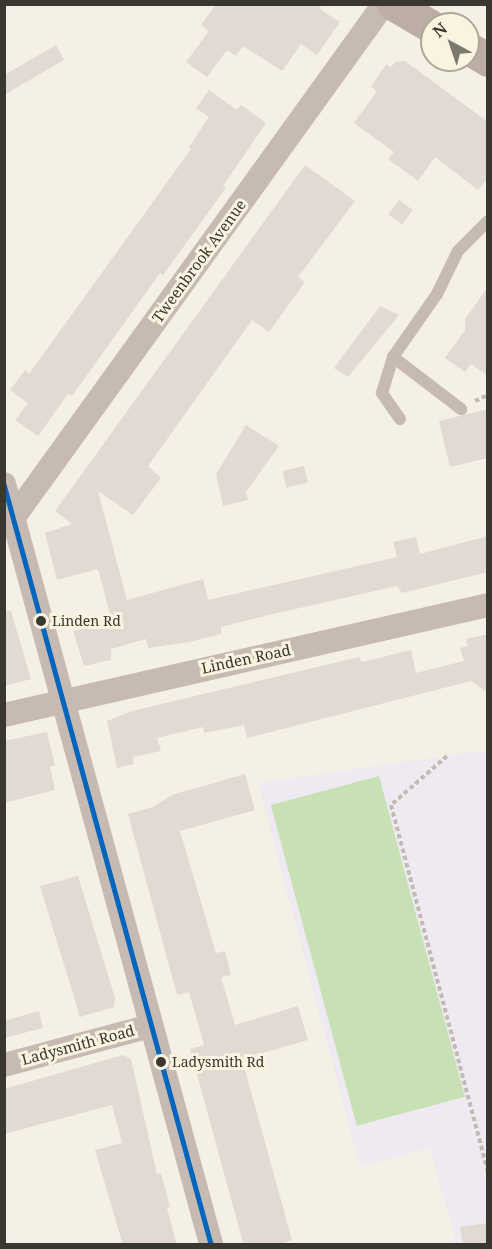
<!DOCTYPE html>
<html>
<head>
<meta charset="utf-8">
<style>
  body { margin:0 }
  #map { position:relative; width:492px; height:1249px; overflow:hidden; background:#f4f0e5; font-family:"Noto Serif",serif }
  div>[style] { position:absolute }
  .education>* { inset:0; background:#efeaf1 }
  .green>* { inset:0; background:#c7e1b4; transform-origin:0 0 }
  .building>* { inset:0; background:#e3d9d3; transform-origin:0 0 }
  .path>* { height:4px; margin-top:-2px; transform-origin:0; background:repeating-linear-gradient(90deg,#c3bab3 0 4.5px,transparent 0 7.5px) }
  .lane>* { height:12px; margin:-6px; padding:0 6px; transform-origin:6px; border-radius:6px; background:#c7bab2 }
  .street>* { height:24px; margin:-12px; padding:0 12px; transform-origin:12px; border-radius:12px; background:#c7bab2 }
  .secondary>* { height:33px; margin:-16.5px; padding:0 16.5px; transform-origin:16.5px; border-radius:16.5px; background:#bdaea5 }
  .bus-1>* { height:4.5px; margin:-2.25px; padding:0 2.25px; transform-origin:2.25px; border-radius:2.25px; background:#0065bd }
  .dots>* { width:16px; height:16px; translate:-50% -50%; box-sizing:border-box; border:3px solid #faf3df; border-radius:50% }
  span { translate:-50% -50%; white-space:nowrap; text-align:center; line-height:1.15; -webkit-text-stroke:6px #faf3df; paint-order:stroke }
  .bus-label { font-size:14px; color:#3a3730 }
  .left { translate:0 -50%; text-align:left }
  .street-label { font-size:15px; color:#3a3730 }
  .frame { position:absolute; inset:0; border:6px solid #3a3730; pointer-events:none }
  .north { position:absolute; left:420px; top:12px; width:60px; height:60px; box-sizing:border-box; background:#faf3df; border:2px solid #ada899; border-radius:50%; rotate:320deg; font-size:16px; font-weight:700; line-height:24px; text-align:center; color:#3a3730 }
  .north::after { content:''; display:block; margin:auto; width:21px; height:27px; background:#7b786f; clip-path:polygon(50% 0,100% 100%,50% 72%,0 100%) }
</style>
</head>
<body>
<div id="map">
  <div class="education">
    <div style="clip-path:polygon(487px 750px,487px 1244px,441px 1244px,456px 1240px,429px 1148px,360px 1167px,258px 783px)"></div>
  </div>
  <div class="green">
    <div style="left:379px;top:776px;width:332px;height:112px;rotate:75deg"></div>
  </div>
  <div class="building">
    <div style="clip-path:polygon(216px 4px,320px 4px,321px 10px,340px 22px,317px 55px,301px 44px,282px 71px,243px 46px,236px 56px,227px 50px,207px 77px,186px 62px,209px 31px,201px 25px)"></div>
    <div style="clip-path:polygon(56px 45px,64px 60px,4px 95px,4px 75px)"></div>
    <div style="clip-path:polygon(405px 61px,488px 122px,488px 178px,478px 190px,435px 157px,418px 181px,388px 159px,394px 152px,354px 123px,377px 91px,371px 87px,386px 64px,391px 67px,395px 62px)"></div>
    <div style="clip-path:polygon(209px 90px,237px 110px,241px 105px,266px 123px,223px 186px,226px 188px,163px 275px,160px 273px,72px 396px,68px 394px,38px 436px,15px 420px,28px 403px,10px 390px,25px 370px,29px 374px,191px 149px,189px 147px,209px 117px,196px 108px)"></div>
    <div style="clip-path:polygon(305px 165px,355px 201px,298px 277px,305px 282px,269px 332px,252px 320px,148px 466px,161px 478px,133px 515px,98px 491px,127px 600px,203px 579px,208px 600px,397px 557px,393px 542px,416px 537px,420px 554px,488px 536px,488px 572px,402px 593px,397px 586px,273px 614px,221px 627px,221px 634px,189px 642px,148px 648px,146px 639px,111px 649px,111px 660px,84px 666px,73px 631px,112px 622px,98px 569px,57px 580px,45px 533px,72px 524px,55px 511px)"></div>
    <div style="left:399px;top:200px;width:17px;height:18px;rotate:36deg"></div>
    <div style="clip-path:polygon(488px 287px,488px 376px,471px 364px,465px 372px,445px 358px,465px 330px,465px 319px)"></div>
    <div style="clip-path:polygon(380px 306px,399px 315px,348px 377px,334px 368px)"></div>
    <div style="clip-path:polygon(488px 409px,488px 458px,450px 467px,439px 421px)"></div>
    <div style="clip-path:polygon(246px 425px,279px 446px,246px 492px,248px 500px,223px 506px,216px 474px)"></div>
    <div style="left:304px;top:466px;width:17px;height:22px;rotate:77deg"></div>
    <div style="clip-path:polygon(4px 611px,11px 611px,31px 679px,4px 686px)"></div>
    <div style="clip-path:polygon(488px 634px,488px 693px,471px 681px,247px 738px,244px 725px,204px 733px,203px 727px,157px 738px,161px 751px,133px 757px,134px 764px,117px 768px,107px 721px,132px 711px,359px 657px,362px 662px,411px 650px,416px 673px,464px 661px,460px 648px,468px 646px,466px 639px)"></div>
    <div style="clip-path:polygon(47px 732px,55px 765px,50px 767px,55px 790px,4px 803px,4px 741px)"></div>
    <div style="clip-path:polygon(245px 774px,255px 810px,180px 831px,216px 953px,225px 951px,231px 975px,221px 977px,235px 1025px,298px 1006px,308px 1040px,242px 1059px,292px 1240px,279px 1245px,244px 1245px,242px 1239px,190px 1049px,204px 1045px,189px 992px,177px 995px,128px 814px,153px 807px,172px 795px)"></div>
    <div style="clip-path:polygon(78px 876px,115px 998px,114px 1007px,80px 1017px,40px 886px)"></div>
    <div style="clip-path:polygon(39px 1011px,43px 1028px,4px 1038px,4px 1021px)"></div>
    <div style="clip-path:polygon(123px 1055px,131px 1059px,157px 1174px,161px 1173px,170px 1207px,167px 1208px,177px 1245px,123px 1245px,95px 1150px,122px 1143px,112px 1105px,4px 1134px,4px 1089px)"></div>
    <div style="clip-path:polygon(488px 1223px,488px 1245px,463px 1245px,460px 1227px)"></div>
  </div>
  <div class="path">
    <div style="left:475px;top:401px;width:14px;rotate:-25deg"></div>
    <div style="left:447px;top:756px;width:74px;rotate:138.8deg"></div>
    <div style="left:391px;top:805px;width:381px;rotate:75.2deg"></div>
  </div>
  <div class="lane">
    <div style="left:393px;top:357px;width:86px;rotate:37.4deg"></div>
    <div style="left:400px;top:419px;width:32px;rotate:-125deg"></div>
    <div style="left:382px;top:393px;width:38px;rotate:-73deg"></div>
    <div style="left:393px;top:357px;width:77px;rotate:-55.1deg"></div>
    <div style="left:437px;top:294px;width:48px;rotate:-64deg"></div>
    <div style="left:458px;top:251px;width:42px;rotate:-45deg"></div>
  </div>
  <div class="street">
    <div style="left:4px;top:484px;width:788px;rotate:74.76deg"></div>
    <div style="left:14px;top:517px;width:633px;rotate:-54.2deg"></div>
    <div style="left:4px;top:715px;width:496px;rotate:-12.8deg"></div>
    <div style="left:4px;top:1065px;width:152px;rotate:-14.9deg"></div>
  </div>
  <div class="secondary">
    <div style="left:393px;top:4px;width:45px;rotate:30.5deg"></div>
    <div style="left:468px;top:48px;width:23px;rotate:31deg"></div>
  </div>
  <div class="bus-1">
    <div style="left:4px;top:484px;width:788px;rotate:74.76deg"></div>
  </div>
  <div class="dots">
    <div style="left:41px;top:621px;background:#3a3730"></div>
    <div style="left:161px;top:1062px;background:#3a3730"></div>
  </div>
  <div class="bus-label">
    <span class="left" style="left:52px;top:621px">Linden Rd</span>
    <span class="left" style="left:172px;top:1062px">Ladysmith Rd</span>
  </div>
  <div class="street-label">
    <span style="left:199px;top:261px;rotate:-54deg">Tweenbrook Avenue</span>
    <span style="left:246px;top:659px;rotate:-12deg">Linden Road</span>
    <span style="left:78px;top:1045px;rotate:-15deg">Ladysmith Road</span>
  </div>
  <div class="frame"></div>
  <div class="north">N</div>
</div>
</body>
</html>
